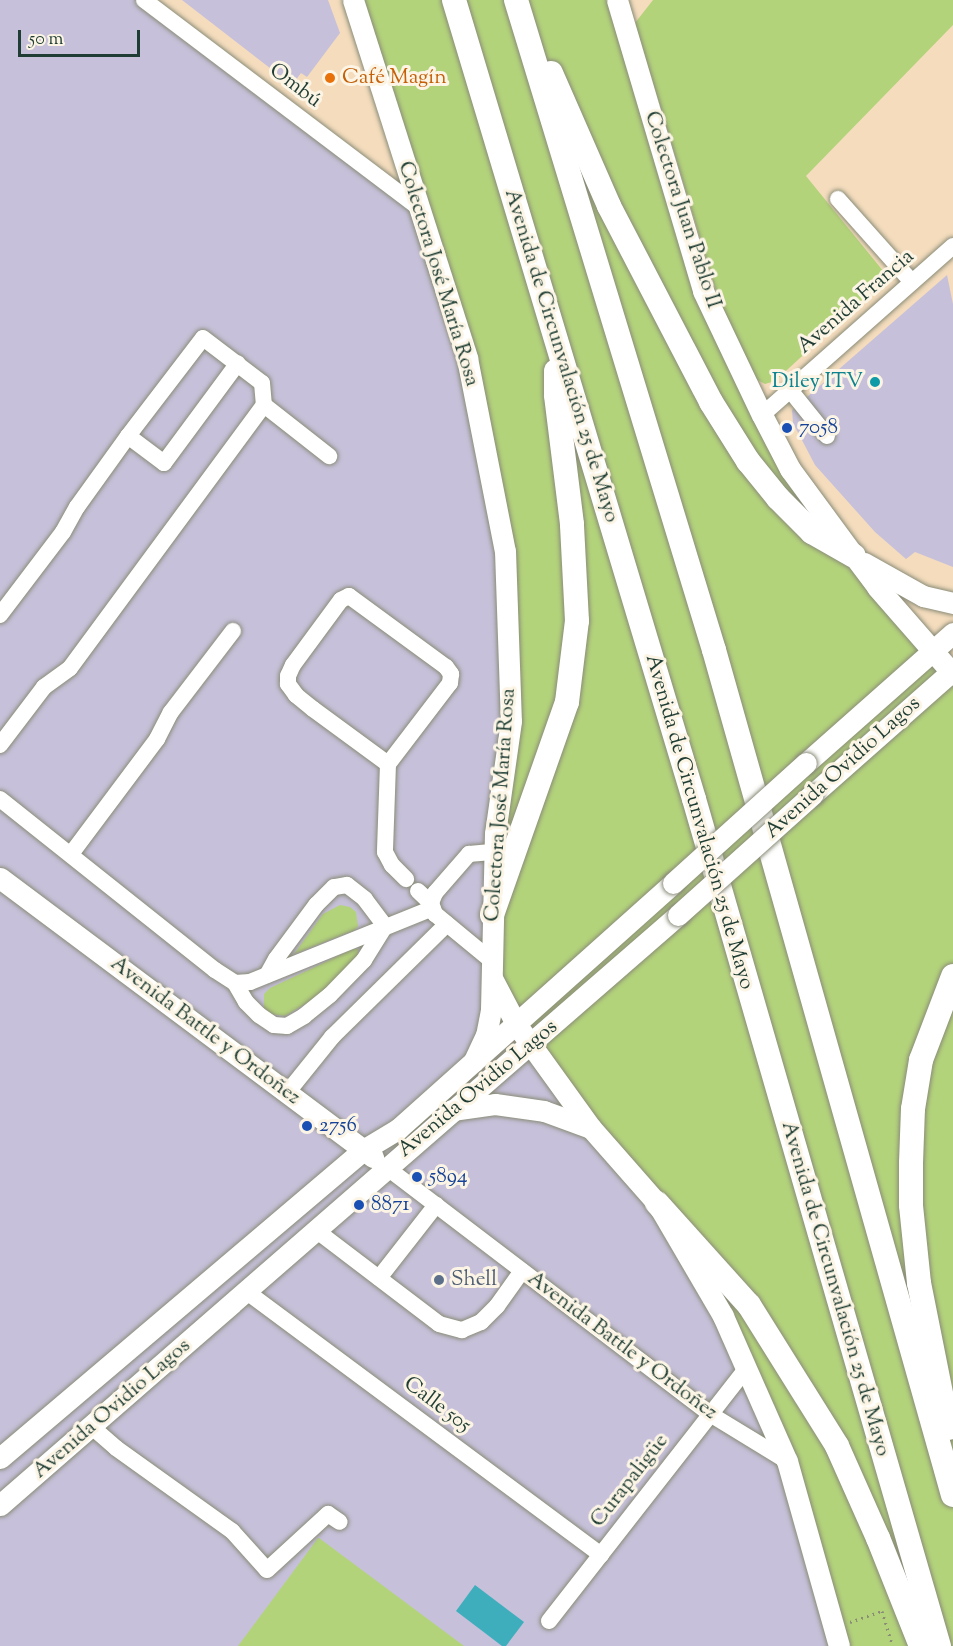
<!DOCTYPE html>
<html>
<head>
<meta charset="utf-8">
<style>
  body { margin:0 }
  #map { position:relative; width:953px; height:1646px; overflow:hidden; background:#f4dcbd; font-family:"Sorts Mill Goudy",serif }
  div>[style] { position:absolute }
  .industrial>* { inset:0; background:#c6c0da }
  .green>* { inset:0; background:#b3d37b }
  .water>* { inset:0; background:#3faebc }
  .path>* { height:3px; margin-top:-1.5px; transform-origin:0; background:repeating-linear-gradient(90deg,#8a8c78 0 1.5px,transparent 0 6px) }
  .roads { filter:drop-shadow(0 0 2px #8a8c78) drop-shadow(0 0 2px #8a8c78) }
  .minor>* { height:16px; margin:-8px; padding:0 8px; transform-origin:8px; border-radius:8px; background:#fff }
  .major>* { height:21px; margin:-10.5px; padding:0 10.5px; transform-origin:10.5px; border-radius:10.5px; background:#fff }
  .highway>* { height:24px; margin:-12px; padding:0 12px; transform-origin:12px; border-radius:12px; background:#fff }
  .bridges { filter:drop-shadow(0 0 2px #8a8c78) drop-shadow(0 0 2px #8a8c78) }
  .major-bridge>* { height:21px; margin:-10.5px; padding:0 10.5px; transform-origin:10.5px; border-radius:10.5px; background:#fff }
  .dots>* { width:16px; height:16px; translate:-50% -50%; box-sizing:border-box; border:3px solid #fcf5e5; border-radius:50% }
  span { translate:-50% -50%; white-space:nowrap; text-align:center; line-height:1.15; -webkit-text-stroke:6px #fcf5e5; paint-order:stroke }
  .food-label { font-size:21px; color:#c56008 }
  .left { translate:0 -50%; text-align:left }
  .street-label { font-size:21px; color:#1f3d34 }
  .culture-label { font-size:21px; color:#0d838f }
  .right { translate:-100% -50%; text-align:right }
  .transit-label { font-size:21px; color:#164399 }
  .service-label { font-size:21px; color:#4e5e75 }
  .scale { position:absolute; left:18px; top:30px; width:122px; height:27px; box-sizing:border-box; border:3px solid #1f3d34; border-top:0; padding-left:8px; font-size:18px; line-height:21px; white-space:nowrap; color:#1f3d34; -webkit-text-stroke:4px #fcf5e5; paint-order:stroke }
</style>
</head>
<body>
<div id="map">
  <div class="industrial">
    <div style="clip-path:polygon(0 0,144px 0,419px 208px,467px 358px,657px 1203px,766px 1415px,839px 1646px,0 1646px)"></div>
    <div style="clip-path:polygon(182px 0,328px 0,340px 33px,307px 77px,301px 73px,292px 85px)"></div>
    <div style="clip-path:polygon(947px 275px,953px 304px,953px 567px,915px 552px,906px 559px,875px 532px,815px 465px,793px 423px,792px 410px)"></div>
  </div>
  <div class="green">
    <div style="clip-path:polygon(353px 0,617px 0,703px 291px,762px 415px,953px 674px,953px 1646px,839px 1646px,787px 1461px,723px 1316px,492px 978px,511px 721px,505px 551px,467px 358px)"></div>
    <div style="clip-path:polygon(653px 0,953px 0,953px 25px,806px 176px,888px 277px,775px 381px,765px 384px,754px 378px,717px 294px,635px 23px)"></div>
    <div style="clip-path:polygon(340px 905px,350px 907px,356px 912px,358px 926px,355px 930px,294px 954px,323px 914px)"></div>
    <div style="clip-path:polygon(353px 949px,358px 949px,358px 957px,322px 994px,285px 1016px,271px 1014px,264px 1008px,264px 994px,270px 988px)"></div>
    <div style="clip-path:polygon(318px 1538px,319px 1538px,464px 1646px,238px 1646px)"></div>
  </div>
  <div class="water">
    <div style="clip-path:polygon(475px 1585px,524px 1622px,506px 1646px,502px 1646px,456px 1611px)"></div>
  </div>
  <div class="path">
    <div style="left:850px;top:1622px;width:34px;rotate:-19deg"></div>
    <div style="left:882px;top:1611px;width:37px;rotate:73deg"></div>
  </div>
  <div class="roads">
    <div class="minor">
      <div style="left:144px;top:0;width:345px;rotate:37.1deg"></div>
      <div style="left:838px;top:199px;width:111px;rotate:48.3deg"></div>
      <div style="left:790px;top:390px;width:59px;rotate:51.2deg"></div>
      <div style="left:762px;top:415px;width:255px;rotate:-41.5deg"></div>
      <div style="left:128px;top:436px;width:45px;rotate:36.9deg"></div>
      <div style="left:164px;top:463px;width:124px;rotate:-53.5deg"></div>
      <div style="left:0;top:615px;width:104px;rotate:-52.8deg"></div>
      <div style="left:63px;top:532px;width:29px;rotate:-61deg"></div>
      <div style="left:77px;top:507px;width:87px;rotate:-54.3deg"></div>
      <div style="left:128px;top:436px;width:123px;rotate:-52.6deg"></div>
      <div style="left:203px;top:338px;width:74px;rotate:37.3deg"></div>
      <div style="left:262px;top:383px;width:22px;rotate:85deg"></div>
      <div style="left:264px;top:405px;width:83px;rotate:38.1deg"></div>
      <div style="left:0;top:745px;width:73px;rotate:-52.8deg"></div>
      <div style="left:44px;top:687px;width:32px;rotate:-36deg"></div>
      <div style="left:70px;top:668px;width:327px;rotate:-53.6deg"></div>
      <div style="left:388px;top:764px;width:93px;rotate:-143.7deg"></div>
      <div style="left:313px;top:709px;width:22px;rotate:-141deg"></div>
      <div style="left:296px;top:695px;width:14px;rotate:-126deg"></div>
      <div style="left:288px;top:684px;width:8px;rotate:-90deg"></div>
      <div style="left:288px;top:676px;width:12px;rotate:-66deg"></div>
      <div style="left:293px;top:665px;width:81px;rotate:-53.6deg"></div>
      <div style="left:341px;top:600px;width:9px;rotate:-27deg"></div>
      <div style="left:349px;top:596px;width:120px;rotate:36.2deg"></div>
      <div style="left:446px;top:667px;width:9px;rotate:54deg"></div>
      <div style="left:451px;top:674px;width:9px;rotate:96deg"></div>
      <div style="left:450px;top:683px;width:102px;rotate:127.4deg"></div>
      <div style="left:388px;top:764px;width:88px;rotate:92deg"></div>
      <div style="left:385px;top:852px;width:15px;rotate:62deg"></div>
      <div style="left:392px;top:865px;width:20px;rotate:45deg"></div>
      <div style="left:0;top:799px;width:275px;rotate:38.5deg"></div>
      <div style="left:215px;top:970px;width:24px;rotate:33deg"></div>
      <div style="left:235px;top:983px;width:15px;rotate:-4deg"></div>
      <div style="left:250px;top:982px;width:197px;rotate:-22deg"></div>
      <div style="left:71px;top:854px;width:144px;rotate:-53.2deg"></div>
      <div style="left:157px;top:739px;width:30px;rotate:-63deg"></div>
      <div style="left:171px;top:712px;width:102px;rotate:-52.6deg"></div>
      <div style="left:418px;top:891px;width:18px;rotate:43deg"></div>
      <div style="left:431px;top:903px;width:12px;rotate:70deg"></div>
      <div style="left:435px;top:914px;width:74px;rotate:39.5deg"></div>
      <div style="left:431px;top:903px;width:11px;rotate:-68deg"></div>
      <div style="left:435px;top:893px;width:52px;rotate:-48.9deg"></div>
      <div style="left:469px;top:854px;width:25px;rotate:-5deg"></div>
      <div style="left:235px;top:983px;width:22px;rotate:60deg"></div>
      <div style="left:246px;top:1002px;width:18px;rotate:45deg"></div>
      <div style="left:259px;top:1015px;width:18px;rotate:34deg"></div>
      <div style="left:274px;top:1025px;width:13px;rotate:4deg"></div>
      <div style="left:287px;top:1026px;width:20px;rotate:-30deg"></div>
      <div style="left:304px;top:1016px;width:33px;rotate:-39deg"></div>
      <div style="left:330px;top:995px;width:49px;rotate:-45.8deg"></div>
      <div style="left:364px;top:960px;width:40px;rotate:-58deg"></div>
      <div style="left:385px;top:926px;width:34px;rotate:-127deg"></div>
      <div style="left:365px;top:899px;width:23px;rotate:-142deg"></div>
      <div style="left:347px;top:885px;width:13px;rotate:171deg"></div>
      <div style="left:334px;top:887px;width:25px;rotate:135deg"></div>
      <div style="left:316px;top:905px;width:67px;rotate:126.5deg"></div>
      <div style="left:276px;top:959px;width:18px;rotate:119deg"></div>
      <div style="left:287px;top:1093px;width:72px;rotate:-51.2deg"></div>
      <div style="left:332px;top:1037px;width:161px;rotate:-44.5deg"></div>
      <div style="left:386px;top:1167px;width:407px;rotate:37.3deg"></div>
      <div style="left:710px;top:1414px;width:90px;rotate:31.4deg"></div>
      <div style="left:317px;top:1231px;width:153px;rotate:37.3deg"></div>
      <div style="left:439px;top:1324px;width:24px;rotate:15deg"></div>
      <div style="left:462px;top:1330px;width:21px;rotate:-23deg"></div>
      <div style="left:481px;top:1322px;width:23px;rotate:-45deg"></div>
      <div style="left:497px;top:1306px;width:43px;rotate:-54.5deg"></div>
      <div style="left:379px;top:1278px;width:93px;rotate:-52deg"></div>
      <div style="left:247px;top:1292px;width:441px;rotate:36.6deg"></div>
      <div style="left:92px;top:1427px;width:32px;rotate:41deg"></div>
      <div style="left:116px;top:1448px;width:143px;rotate:35.6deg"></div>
      <div style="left:232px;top:1531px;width:52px;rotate:48.1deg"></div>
      <div style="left:267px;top:1570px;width:83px;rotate:-42.6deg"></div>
      <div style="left:328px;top:1514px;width:14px;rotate:34deg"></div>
      <div style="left:549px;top:1621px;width:320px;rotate:-52deg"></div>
    </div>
    <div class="major">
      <div style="left:353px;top:0;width:376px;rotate:72.3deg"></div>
      <div style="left:467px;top:358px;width:197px;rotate:78.9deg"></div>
      <div style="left:505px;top:551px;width:170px;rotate:88deg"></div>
      <div style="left:511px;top:721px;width:113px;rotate:98.1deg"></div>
      <div style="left:495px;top:833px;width:177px;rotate:91.3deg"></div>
      <div style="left:491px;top:1010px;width:25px;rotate:101deg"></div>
      <div style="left:486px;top:1035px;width:29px;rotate:115deg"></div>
      <div style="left:617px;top:0;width:303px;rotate:73.5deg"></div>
      <div style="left:703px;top:291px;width:137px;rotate:64.6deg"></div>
      <div style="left:762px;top:415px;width:61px;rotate:62.6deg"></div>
      <div style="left:790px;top:469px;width:108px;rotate:53.7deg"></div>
      <div style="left:854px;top:556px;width:39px;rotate:53deg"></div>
      <div style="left:877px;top:587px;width:116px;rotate:48.9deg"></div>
      <div style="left:864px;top:563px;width:68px;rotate:29.2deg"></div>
      <div style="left:923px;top:596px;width:31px;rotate:13deg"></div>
      <div style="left:806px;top:763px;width:196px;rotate:-41.5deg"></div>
      <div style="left:813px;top:794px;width:187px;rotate:-41.5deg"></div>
      <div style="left:0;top:878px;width:466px;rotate:36.8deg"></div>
      <div style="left:492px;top:978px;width:52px;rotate:62.4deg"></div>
      <div style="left:516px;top:1024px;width:128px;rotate:54.2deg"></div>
      <div style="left:591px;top:1128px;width:100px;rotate:48.7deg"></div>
      <div style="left:657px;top:1203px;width:131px;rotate:59.7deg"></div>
      <div style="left:723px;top:1316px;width:158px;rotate:66.2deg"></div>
      <div style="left:787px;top:1461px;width:192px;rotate:74.3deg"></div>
      <div style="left:452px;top:1110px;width:43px;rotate:-7.9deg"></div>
      <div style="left:495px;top:1104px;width:49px;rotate:8.1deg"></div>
      <div style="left:544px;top:1111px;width:50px;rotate:19.9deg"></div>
      <div style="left:0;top:1458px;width:476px;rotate:-40.3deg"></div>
      <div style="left:363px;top:1150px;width:41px;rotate:-31deg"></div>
      <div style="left:398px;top:1129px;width:369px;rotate:-41.8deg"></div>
      <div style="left:0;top:1505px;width:899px;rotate:-41.03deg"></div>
    </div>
    <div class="highway">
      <div style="left:454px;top:0;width:834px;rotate:73.28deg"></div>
      <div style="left:694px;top:799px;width:882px;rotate:73.87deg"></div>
      <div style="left:516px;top:0;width:679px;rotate:73.06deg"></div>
      <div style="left:714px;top:650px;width:878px;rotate:74.21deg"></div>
      <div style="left:551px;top:73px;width:145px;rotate:66.4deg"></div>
      <div style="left:609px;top:206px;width:221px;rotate:62.5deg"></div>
      <div style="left:711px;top:402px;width:70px;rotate:57.9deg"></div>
      <div style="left:748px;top:461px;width:48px;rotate:51deg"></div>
      <div style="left:778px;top:498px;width:48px;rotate:45deg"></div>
      <div style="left:812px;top:532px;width:48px;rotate:29.7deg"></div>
      <div style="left:492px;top:915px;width:226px;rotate:-70.6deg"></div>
      <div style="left:567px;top:702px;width:82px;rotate:-83deg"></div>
      <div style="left:577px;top:621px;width:97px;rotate:-93deg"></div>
      <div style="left:572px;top:524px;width:130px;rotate:-97.1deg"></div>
      <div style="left:556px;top:395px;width:24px;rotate:-90deg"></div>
      <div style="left:657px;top:1203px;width:137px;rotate:48deg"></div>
      <div style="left:749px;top:1305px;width:166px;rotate:58deg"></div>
      <div style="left:837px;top:1446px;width:101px;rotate:66deg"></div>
      <div style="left:878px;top:1538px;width:116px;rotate:68.3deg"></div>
      <div style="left:948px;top:1428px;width:148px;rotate:-101.3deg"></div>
      <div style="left:919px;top:1283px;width:78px;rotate:-95.9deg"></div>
      <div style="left:911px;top:1205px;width:42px;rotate:-90deg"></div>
      <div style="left:911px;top:1163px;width:54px;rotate:-87.9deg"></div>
      <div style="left:913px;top:1109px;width:50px;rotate:-80.7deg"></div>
      <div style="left:921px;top:1060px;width:90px;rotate:-69.1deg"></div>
    </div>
  </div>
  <div class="bridges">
    <div class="major-bridge">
      <div style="left:673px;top:883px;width:179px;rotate:-42.1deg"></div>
      <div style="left:678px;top:915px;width:181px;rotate:-41.9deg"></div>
    </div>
  </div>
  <div class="dots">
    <div style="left:330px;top:78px;background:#e8710a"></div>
    <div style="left:875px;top:382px;background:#0f9aa8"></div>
    <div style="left:787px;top:428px;background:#1a4fb4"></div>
    <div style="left:307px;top:1126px;background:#1a4fb4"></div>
    <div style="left:417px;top:1177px;background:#1a4fb4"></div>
    <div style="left:359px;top:1205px;background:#1a4fb4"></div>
    <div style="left:439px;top:1280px;background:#5c6f8a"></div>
  </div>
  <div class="food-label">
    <span class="left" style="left:342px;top:78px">Café Magín</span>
  </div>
  <div class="street-label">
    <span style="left:295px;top:86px;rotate:37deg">Ombú</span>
    <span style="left:682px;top:210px;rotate:72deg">Colectora Juan Pablo II</span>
    <span style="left:438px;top:274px;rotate:73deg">Colectora José María Rosa</span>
    <span style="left:856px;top:302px;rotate:-41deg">Avenida Francia</span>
    <span style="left:561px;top:356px;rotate:73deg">Avenida de Circunvalación 25 de Mayo</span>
    <span style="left:843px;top:768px;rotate:-42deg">Avenida Ovidio Lagos</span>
    <span style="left:501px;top:805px;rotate:-86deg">Colectora José María Rosa</span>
    <span style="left:699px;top:822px;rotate:74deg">Avenida de Circunvalación 25 de Mayo</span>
    <span style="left:205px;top:1031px;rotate:37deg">Avenida Battle y Ordoñez</span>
    <span style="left:478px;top:1089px;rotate:-40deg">Avenida Ovidio Lagos</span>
    <span style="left:835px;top:1289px;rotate:74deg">Avenida de Circunvalación 25 de Mayo</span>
    <span style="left:622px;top:1346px;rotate:37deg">Avenida Battle y Ordoñez</span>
    <span style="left:437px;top:1405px;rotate:37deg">Calle 505</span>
    <span style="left:112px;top:1409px;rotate:-41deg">Avenida Ovidio Lagos</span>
    <span style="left:630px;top:1481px;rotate:-52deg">Curapaligüe</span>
  </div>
  <div class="culture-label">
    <span class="right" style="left:863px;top:382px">Diley ITV</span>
  </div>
  <div class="transit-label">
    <span class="left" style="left:799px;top:428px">7058</span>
    <span class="left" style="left:319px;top:1126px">2756</span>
    <span class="left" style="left:429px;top:1177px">5894</span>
    <span class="left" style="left:371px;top:1205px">8871</span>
  </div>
  <div class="service-label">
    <span class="left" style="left:451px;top:1280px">Shell</span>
  </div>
  <div class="scale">50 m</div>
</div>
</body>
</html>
